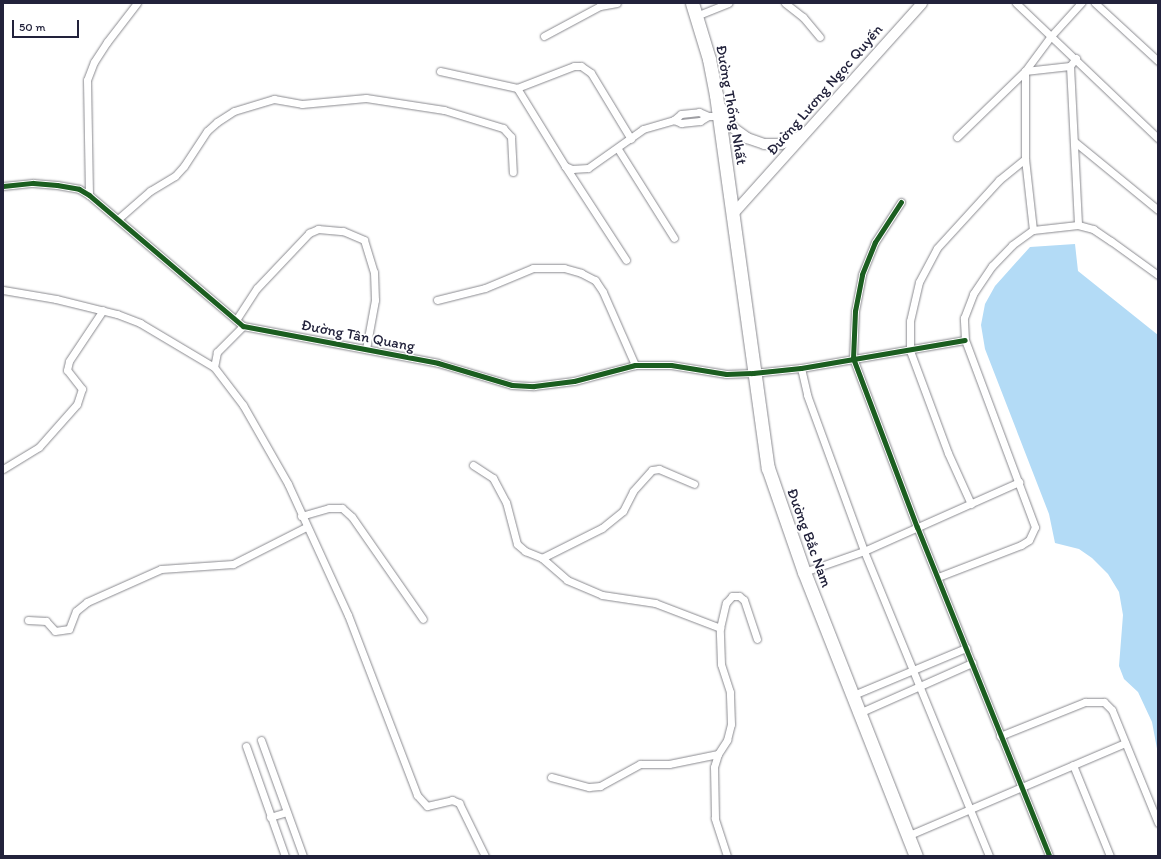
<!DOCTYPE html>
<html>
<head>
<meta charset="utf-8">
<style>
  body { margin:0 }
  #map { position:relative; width:1161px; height:859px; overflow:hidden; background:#fff; font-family:Itim,sans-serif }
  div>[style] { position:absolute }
  .water>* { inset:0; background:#b3dbf6 }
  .roads { filter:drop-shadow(0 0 1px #8a8a8f) drop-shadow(0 0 1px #8a8a8f) }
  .street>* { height:7px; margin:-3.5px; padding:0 3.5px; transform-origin:3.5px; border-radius:3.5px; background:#fff }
  .secondary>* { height:10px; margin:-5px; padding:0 5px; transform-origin:5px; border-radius:5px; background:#fff }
  .highway>* { height:13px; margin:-6.5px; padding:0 6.5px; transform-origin:6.5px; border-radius:6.5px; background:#fff }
  .cycleway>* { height:5px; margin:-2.5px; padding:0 2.5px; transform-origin:2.5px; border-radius:2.5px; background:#1b5e20 }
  span { translate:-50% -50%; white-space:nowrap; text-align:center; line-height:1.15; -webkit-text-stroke:3.5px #fff; paint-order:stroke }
  .street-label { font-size:15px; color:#22223b }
  .frame { position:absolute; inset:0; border:4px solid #22223b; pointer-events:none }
  .scale { position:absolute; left:12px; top:20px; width:67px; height:18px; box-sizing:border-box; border:2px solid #22223b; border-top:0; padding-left:5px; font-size:12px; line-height:14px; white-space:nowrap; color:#22223b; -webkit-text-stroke:3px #fff; paint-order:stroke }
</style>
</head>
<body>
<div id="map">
  <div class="water">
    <div style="clip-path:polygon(1075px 244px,1078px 271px,1158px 335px,1158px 754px,1152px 722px,1138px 692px,1124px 679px,1119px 666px,1123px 615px,1119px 592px,1108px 574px,1092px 558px,1079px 549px,1055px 543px,1049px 514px,985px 349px,981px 325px,985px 304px,995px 286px,1030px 247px)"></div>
  </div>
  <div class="roads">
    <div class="street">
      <div style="left:785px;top:3px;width:23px;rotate:38deg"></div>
      <div style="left:803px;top:17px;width:26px;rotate:50deg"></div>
      <div style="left:1016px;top:3px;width:196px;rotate:43.6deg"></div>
      <div style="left:1095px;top:3px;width:86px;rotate:42.6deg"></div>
      <div style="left:696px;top:16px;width:35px;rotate:-22deg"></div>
      <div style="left:544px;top:36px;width:64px;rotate:-28.2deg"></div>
      <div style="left:600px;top:6px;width:17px;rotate:-10deg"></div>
      <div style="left:1076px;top:58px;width:10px;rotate:127deg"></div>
      <div style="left:1070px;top:66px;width:159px;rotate:87.1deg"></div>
      <div style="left:440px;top:71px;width:79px;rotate:12.4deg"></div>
      <div style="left:517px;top:88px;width:61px;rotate:-21.1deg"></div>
      <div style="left:574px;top:66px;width:7px"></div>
      <div style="left:581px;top:66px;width:12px;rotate:35deg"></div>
      <div style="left:591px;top:73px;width:77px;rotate:58.8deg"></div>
      <div style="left:517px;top:88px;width:92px;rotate:58.4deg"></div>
      <div style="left:565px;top:166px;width:8px;rotate:23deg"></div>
      <div style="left:572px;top:169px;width:16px;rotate:-4deg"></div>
      <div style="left:588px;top:168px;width:67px;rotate:-35.3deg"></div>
      <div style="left:643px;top:129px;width:32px;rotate:-16deg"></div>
      <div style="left:674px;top:120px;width:9px;rotate:-41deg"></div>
      <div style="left:681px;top:114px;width:18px;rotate:-6deg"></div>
      <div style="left:699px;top:112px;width:10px;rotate:24deg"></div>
      <div style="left:708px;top:116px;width:11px"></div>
      <div style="left:674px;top:120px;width:8px;rotate:23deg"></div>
      <div style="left:681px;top:123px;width:19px;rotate:-6deg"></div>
      <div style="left:700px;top:121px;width:9px;rotate:-32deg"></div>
      <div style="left:957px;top:137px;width:95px;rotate:-44.1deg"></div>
      <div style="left:1025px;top:71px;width:44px;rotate:-53.4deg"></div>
      <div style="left:1051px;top:36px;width:45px;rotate:-47.7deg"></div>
      <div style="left:1075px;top:142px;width:107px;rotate:39.3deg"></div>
      <div style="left:618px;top:149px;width:105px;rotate:57.8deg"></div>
      <div style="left:565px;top:166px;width:112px;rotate:57deg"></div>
      <div style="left:3px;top:186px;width:30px;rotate:-6deg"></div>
      <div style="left:33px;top:183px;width:24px;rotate:5deg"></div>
      <div style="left:57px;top:185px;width:22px;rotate:10deg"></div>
      <div style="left:79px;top:189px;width:12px;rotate:31deg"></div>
      <div style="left:89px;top:195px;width:202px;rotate:40.4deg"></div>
      <div style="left:243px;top:326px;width:198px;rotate:10.7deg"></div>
      <div style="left:438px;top:363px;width:77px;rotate:16.6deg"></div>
      <div style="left:512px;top:385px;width:22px;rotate:3deg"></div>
      <div style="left:534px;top:386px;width:40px;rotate:-7.1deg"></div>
      <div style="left:574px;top:381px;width:63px;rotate:-14.7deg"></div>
      <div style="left:635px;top:365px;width:36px"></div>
      <div style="left:671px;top:365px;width:56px;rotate:9.3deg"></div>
      <div style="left:726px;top:374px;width:27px;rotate:-2deg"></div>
      <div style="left:753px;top:373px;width:48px;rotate:-5.9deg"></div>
      <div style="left:801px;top:368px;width:166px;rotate:-9.7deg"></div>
      <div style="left:89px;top:195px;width:115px;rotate:-91deg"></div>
      <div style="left:87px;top:80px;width:19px;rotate:-69deg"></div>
      <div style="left:94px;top:62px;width:24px;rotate:-57deg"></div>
      <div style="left:107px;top:42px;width:49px;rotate:-52.4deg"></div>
      <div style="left:901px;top:202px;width:48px;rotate:123deg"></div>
      <div style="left:875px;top:242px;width:35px;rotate:112deg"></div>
      <div style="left:862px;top:275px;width:37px;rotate:101deg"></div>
      <div style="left:855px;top:311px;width:47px;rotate:92.4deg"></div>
      <div style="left:853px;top:358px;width:181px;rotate:69.3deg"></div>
      <div style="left:917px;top:527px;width:354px;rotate:68.1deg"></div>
      <div style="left:118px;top:219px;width:43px;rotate:-41.2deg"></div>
      <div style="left:150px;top:191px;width:29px;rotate:-31deg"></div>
      <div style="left:175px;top:176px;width:13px;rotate:-48deg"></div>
      <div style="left:184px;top:166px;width:42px;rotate:-56.7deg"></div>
      <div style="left:207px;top:131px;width:13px;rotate:-42deg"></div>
      <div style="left:217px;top:122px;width:20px;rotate:-33deg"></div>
      <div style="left:234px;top:111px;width:42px;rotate:-16.7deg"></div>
      <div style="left:274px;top:99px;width:28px;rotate:10deg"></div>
      <div style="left:302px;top:104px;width:64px;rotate:-5.4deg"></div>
      <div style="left:366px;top:98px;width:79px;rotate:8.7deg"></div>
      <div style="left:444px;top:110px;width:62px;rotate:17deg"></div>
      <div style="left:503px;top:128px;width:12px;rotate:48deg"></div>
      <div style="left:511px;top:137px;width:35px;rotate:87deg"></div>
      <div style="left:1033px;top:230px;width:71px;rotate:-96.4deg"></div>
      <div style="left:1025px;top:159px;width:88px;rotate:-90deg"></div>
      <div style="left:1025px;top:71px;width:45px;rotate:-6.3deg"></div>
      <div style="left:3px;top:290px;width:54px;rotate:9.6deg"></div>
      <div style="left:56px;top:299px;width:63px;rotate:13.8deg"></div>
      <div style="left:117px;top:314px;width:25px;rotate:21deg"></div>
      <div style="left:140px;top:323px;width:86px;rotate:30.7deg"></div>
      <div style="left:437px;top:300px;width:49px;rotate:-14deg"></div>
      <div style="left:485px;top:288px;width:52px;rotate:-22.6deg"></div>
      <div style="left:533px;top:268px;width:31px"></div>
      <div style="left:564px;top:268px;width:18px;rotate:16deg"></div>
      <div style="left:581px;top:273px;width:16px;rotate:27deg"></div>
      <div style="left:595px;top:280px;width:14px;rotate:56deg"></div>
      <div style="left:603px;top:292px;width:80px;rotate:66.3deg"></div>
      <div style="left:236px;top:320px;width:38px;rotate:-57deg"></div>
      <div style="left:257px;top:288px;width:76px;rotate:-46.6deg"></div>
      <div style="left:309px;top:233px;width:10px;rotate:-24deg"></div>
      <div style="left:318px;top:229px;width:25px;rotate:5deg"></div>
      <div style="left:343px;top:231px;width:23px;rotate:23deg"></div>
      <div style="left:364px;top:240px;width:34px;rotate:73deg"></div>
      <div style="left:374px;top:272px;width:28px;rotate:88deg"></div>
      <div style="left:375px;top:300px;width:50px;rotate:100.4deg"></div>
      <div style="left:243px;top:326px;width:37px;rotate:135deg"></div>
      <div style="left:217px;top:352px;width:15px;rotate:101deg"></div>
      <div style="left:214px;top:367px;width:48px;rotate:52.7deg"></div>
      <div style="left:243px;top:405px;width:91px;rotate:60.3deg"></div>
      <div style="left:288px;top:484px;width:144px;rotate:65.4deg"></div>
      <div style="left:348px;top:615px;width:193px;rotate:69deg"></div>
      <div style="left:417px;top:795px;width:15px;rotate:48deg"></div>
      <div style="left:427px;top:806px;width:26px;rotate:-13deg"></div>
      <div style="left:452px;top:800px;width:8px;rotate:23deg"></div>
      <div style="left:459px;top:803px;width:59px;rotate:63.9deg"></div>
      <div style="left:801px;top:368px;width:28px;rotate:77deg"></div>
      <div style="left:807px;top:395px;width:166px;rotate:69.9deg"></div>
      <div style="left:864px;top:551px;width:330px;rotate:67.7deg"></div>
      <div style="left:473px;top:465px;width:24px;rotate:33deg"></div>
      <div style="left:493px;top:478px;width:27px;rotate:62deg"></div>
      <div style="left:506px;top:502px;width:43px;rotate:75.3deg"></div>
      <div style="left:517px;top:544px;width:11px;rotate:41deg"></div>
      <div style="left:525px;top:551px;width:18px;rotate:22deg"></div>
      <div style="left:542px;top:558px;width:33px;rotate:41deg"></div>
      <div style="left:567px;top:580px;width:38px;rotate:23deg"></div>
      <div style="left:602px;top:595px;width:54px;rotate:8.6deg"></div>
      <div style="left:655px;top:603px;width:70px;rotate:21deg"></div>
      <div style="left:3px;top:469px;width:42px;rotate:-31.4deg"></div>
      <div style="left:39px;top:447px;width:57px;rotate:-48.5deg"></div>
      <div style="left:77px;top:404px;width:16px;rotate:-72deg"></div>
      <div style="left:82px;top:389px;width:24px;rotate:-128deg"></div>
      <div style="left:67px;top:370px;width:9px;rotate:-77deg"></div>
      <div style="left:69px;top:361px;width:61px;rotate:-56.3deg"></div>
      <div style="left:971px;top:504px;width:56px;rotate:-114.3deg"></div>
      <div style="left:948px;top:453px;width:109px;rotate:-110.4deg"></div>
      <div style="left:910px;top:351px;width:30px;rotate:-90deg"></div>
      <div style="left:910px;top:321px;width:40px;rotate:-77deg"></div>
      <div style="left:919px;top:282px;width:38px;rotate:-62deg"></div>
      <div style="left:937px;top:248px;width:92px;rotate:-47.6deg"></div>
      <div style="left:999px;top:180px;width:33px;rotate:-39deg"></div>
      <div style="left:301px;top:516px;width:29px;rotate:-16deg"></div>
      <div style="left:329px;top:508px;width:13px"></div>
      <div style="left:342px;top:508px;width:13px;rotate:42deg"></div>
      <div style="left:352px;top:517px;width:124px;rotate:55.2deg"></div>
      <div style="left:542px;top:558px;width:67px;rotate:-26.6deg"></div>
      <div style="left:602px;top:528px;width:27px;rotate:-39deg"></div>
      <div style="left:623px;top:511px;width:22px;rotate:-63deg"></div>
      <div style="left:633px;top:491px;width:28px;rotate:-48deg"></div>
      <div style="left:652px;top:470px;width:7px;rotate:-8deg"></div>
      <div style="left:659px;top:469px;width:38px;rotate:23deg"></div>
      <div style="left:804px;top:572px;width:64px;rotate:-19.3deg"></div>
      <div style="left:864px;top:551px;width:170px;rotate:-24deg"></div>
      <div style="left:938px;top:577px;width:89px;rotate:-21.1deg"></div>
      <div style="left:1021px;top:545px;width:9px;rotate:-32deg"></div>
      <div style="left:1029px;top:540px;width:14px;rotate:-65deg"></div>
      <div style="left:1035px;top:527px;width:200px;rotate:-110.5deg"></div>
      <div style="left:965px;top:340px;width:22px;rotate:-93deg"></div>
      <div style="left:964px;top:318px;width:26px;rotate:-69deg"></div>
      <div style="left:973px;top:294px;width:34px;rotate:-56deg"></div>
      <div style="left:992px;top:266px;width:29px;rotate:-46deg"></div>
      <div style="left:1012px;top:245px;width:26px;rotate:-36deg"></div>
      <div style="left:1033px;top:230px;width:45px;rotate:-6.3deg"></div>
      <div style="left:1078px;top:225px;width:16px;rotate:15deg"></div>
      <div style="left:1093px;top:229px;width:22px;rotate:34deg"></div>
      <div style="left:1111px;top:241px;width:58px;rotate:35.9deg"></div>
      <div style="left:28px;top:620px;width:18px;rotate:3deg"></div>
      <div style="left:46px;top:621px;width:13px;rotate:48deg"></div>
      <div style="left:55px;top:631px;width:14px;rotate:-8deg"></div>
      <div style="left:69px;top:629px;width:19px;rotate:-69deg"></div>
      <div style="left:76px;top:611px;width:14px;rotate:-39deg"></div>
      <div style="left:87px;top:602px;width:81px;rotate:-24deg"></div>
      <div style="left:161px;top:569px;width:72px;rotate:-4deg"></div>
      <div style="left:233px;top:564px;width:82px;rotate:-26.9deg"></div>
      <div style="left:851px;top:696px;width:125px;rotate:-22.7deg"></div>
      <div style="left:859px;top:713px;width:124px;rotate:-23.9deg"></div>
      <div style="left:1000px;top:736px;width:92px;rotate:-21.8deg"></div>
      <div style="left:1085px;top:702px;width:19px"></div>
      <div style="left:1104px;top:702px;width:11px;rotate:45deg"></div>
      <div style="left:1112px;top:710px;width:122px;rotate:67.8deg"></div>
      <div style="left:261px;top:740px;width:123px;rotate:70.1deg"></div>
      <div style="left:246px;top:746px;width:117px;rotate:70.5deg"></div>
      <div style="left:1073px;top:765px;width:98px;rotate:67.9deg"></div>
      <div style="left:551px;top:777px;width:39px;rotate:15deg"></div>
      <div style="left:589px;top:787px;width:11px;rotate:-5deg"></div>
      <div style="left:600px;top:786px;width:46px;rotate:-28.8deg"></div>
      <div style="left:640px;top:764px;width:29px"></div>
      <div style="left:669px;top:764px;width:50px;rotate:-11.5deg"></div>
      <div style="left:270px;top:817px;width:17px;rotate:-17deg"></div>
      <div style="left:907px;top:836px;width:237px;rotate:-23.1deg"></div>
      <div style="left:727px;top:856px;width:40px;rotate:-108deg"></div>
      <div style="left:715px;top:818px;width:51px;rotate:-91.1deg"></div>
      <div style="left:714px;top:767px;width:14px;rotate:-73deg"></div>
      <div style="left:718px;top:754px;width:17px;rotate:-57deg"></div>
      <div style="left:727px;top:740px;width:16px;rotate:-76deg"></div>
      <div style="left:731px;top:724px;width:32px;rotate:-92deg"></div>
      <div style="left:730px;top:692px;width:29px;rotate:-108deg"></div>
      <div style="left:721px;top:664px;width:36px;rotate:-92deg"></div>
      <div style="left:720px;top:628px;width:26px;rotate:-77deg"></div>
      <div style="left:726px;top:603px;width:9px;rotate:-49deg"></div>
      <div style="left:732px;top:596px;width:7px"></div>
      <div style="left:739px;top:596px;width:6px;rotate:39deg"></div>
      <div style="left:744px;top:600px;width:41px;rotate:71.6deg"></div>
    </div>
    <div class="secondary">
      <div style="left:720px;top:106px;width:24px;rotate:60deg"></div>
      <div style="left:732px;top:127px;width:19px;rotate:36deg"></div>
      <div style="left:747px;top:138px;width:18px;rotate:19deg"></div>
      <div style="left:764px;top:144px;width:17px"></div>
      <div style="left:781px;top:144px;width:24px;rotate:-22deg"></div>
      <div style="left:733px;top:214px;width:283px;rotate:-48.1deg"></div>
    </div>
    <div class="highway">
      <div style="left:692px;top:3px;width:59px;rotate:73.1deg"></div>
      <div style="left:709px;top:59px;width:37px;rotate:79deg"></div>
      <div style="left:716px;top:95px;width:377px;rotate:82.1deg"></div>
      <div style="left:768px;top:468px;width:110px;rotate:70.9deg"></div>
      <div style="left:804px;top:572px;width:305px;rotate:68.5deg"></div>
    </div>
  </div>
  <div class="cycleway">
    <div style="left:3px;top:186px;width:30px;rotate:-6deg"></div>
    <div style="left:33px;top:183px;width:24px;rotate:5deg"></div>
    <div style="left:57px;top:185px;width:22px;rotate:10deg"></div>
    <div style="left:79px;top:189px;width:12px;rotate:31deg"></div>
    <div style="left:89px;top:195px;width:202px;rotate:40.4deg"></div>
    <div style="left:243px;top:326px;width:198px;rotate:10.7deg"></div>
    <div style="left:438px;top:363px;width:77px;rotate:16.6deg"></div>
    <div style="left:512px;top:385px;width:22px;rotate:3deg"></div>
    <div style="left:534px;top:386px;width:40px;rotate:-7.1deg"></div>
    <div style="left:574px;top:381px;width:63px;rotate:-14.7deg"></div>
    <div style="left:635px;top:365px;width:36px"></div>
    <div style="left:671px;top:365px;width:56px;rotate:9.3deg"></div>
    <div style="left:726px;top:374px;width:27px;rotate:-2deg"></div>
    <div style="left:753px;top:373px;width:48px;rotate:-5.9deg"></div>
    <div style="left:801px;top:368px;width:166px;rotate:-9.7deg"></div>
    <div style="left:901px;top:202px;width:48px;rotate:123deg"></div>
    <div style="left:875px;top:242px;width:35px;rotate:112deg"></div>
    <div style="left:862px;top:275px;width:37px;rotate:101deg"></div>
    <div style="left:855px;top:311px;width:47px;rotate:92.4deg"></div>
    <div style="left:853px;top:358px;width:181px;rotate:69.3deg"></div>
    <div style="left:917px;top:527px;width:354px;rotate:68.1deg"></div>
  </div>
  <div class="street-label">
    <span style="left:825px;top:90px;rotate:-49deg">Đường Lương Ngọc Quyến</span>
    <span style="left:731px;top:105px;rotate:80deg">Đường Thống Nhất</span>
    <span style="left:358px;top:336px;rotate:11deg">Đường Tân Quang</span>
    <span style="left:809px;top:538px;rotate:70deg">Đường Bắc Nam</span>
  </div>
  <div class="frame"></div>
  <div class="scale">50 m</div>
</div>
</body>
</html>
